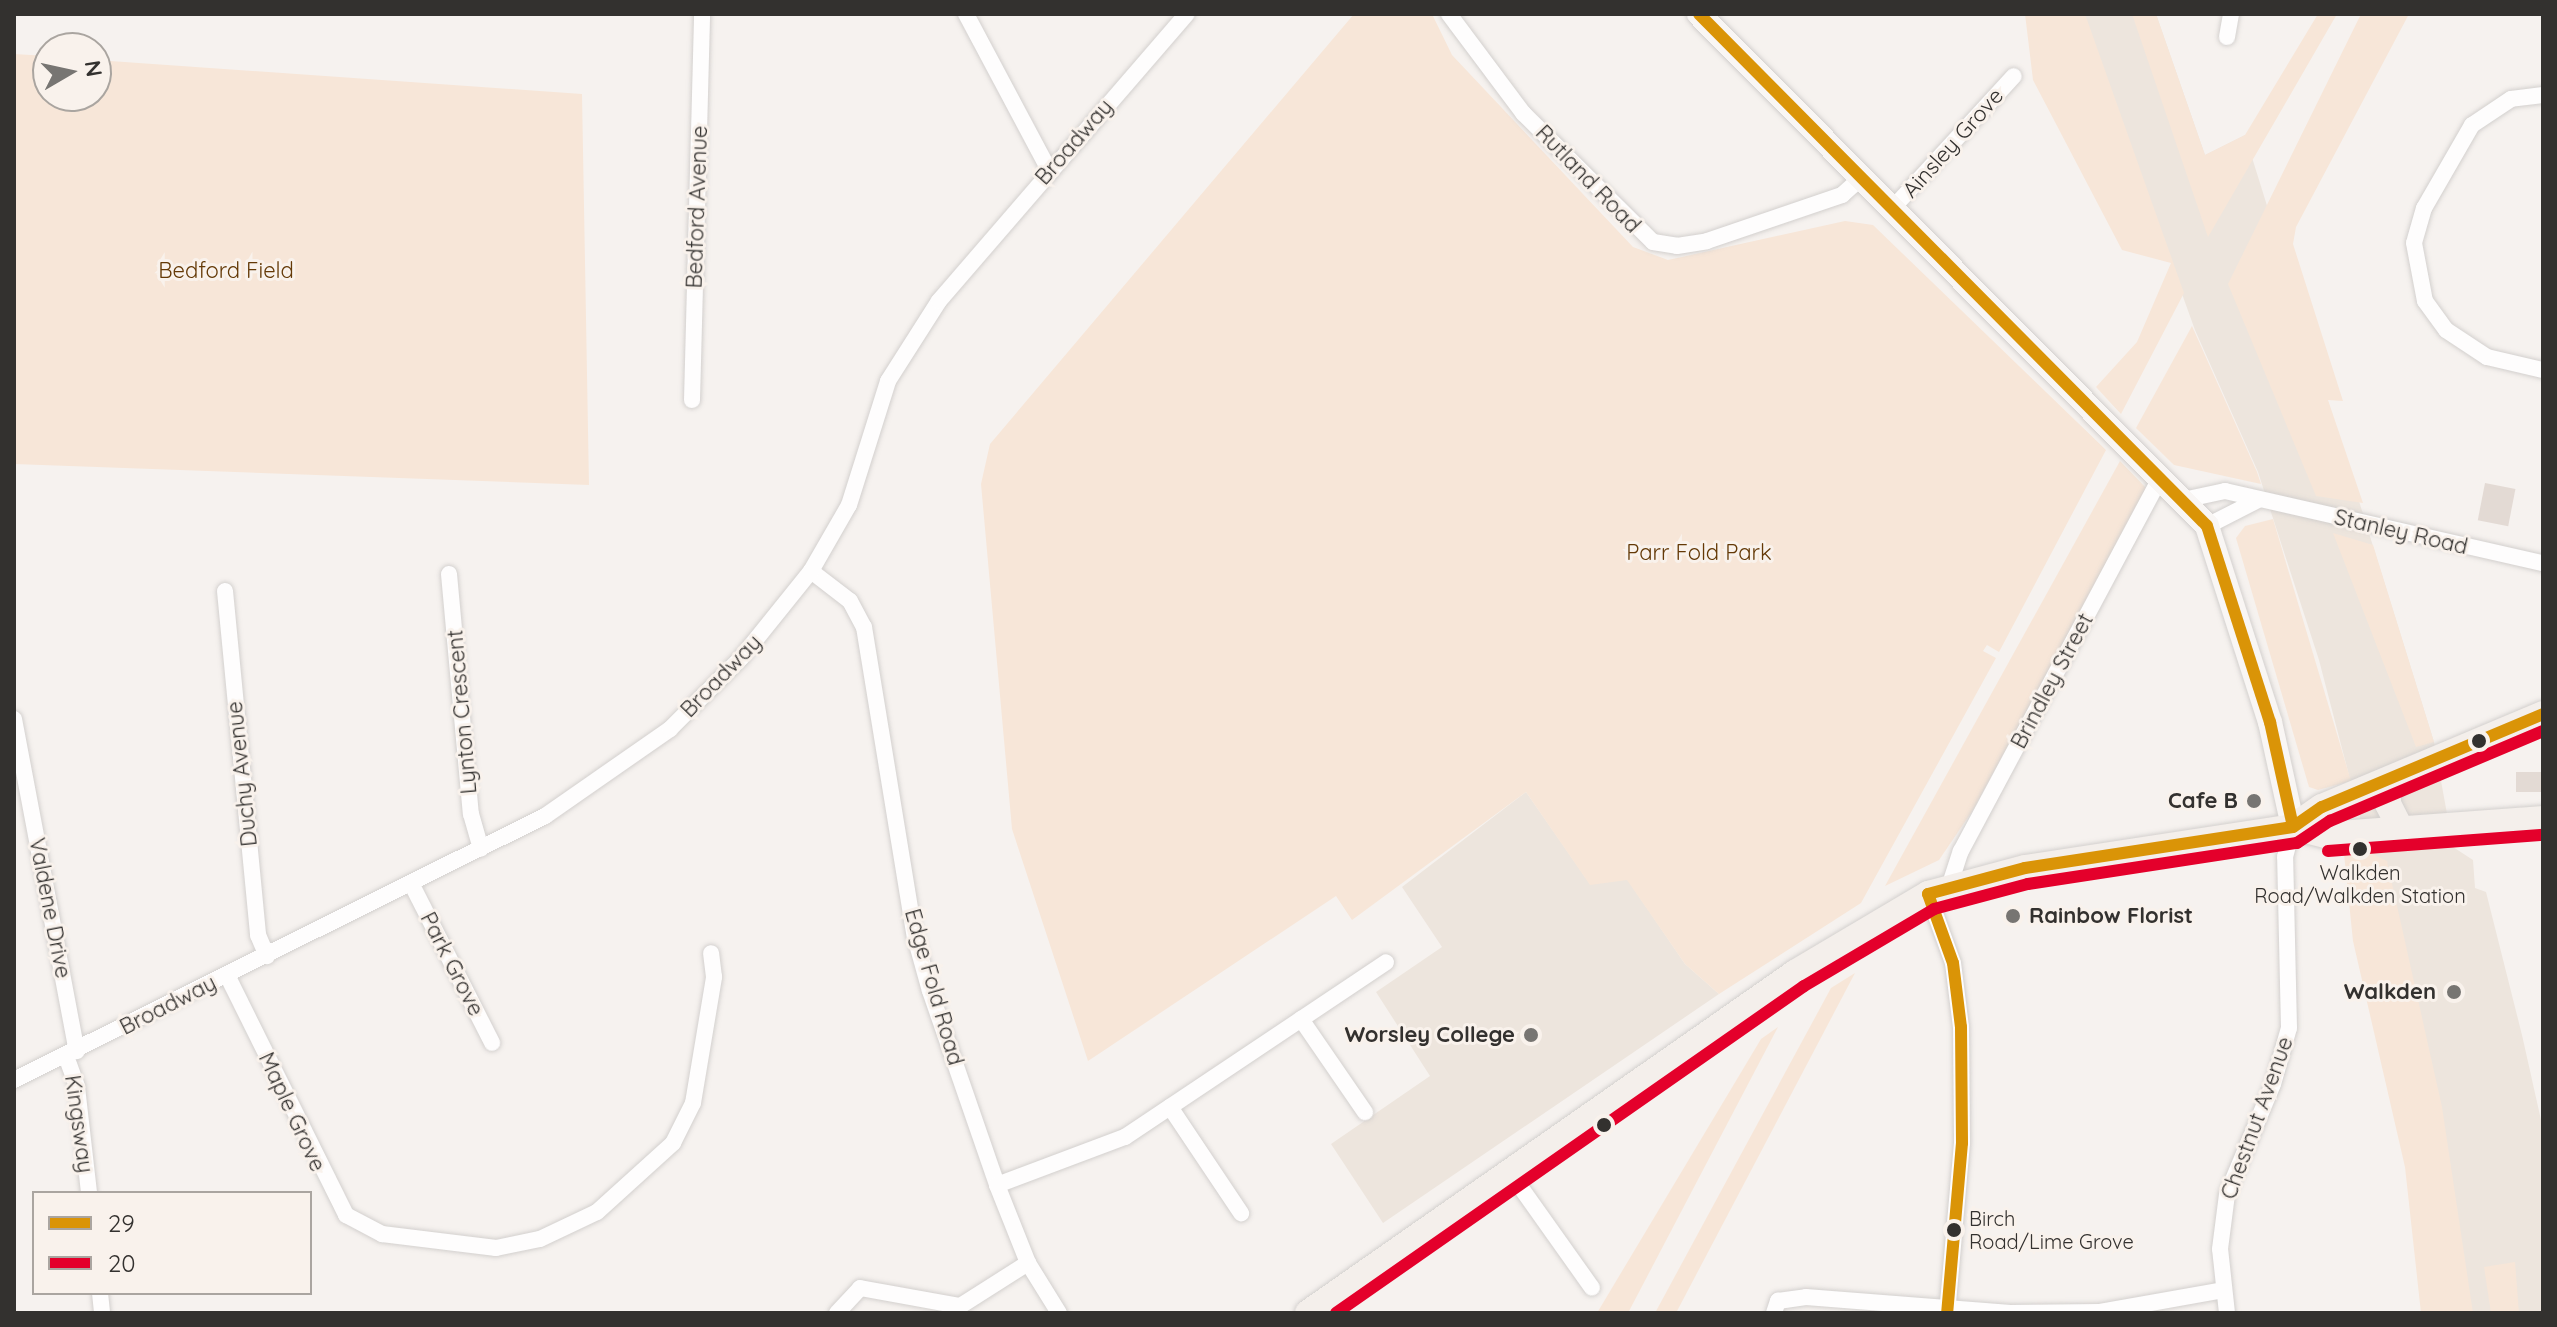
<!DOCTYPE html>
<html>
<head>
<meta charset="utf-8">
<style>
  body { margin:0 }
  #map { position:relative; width:2557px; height:1327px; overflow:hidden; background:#f6f2ef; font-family:Quicksand,sans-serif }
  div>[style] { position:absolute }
  .built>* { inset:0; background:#ede5dd }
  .green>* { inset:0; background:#f7e6d8 }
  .building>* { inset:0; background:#e3dad4; transform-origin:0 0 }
  .roads { filter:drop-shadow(0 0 2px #d3d0ce) drop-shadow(0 0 2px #d3d0ce) }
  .street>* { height:16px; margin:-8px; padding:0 8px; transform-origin:8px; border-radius:8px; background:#fefdfd }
  .secondary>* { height:24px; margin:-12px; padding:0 12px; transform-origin:12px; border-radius:12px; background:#f9f6f4 }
  .primary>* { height:26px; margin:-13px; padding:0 13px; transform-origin:13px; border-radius:13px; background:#f4efeb }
  .bus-1>* { height:12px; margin:-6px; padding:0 6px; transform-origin:6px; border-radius:6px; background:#da9407 }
  .bus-2>* { height:12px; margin:-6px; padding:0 6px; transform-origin:6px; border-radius:6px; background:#e4002b }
  .dots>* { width:22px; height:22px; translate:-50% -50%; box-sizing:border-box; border:4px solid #f9f2ec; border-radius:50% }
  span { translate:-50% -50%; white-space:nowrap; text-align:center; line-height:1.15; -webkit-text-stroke:6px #f9f2ec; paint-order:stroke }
  .bus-label { font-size:20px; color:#33312f }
  .left { translate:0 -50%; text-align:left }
  .street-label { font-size:22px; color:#33312f }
  .park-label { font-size:22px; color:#643906 }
  .poi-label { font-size:22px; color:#33312f; font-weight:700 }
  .right { translate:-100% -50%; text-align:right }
  .frame { position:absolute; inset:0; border:16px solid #33312f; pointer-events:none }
  .legend { position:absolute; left:32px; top:1191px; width:280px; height:104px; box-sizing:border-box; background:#f9f2ec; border:2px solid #aaa5a0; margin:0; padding:10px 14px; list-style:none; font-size:24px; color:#33312f }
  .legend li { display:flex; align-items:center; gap:16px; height:40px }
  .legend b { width:40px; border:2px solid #aaa5a0 }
  .north { position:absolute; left:32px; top:32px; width:80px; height:80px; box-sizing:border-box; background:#f9f2ec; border:2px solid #aaa5a0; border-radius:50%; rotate:81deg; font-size:22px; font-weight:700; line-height:32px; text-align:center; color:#33312f }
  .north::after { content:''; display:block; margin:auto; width:28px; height:36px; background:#777572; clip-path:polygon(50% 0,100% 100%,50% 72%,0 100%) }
</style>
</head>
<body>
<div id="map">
  <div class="built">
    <div style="clip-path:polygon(2081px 14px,2156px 14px,2205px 155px,2245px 135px,2434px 742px,2453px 847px,2473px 860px,2475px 888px,2486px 892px,2522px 1035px,2543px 1129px,2543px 1313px,2463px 1313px,2397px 960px,2319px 660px,2258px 472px,2195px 330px)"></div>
    <div style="clip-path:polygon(1526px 792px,1590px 884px,1627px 879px,1685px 964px,1719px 994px,1383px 1223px,1331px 1144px,1430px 1076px,1376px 992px,1442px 947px,1402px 887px)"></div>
  </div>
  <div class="green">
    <div style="clip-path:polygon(1354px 14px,1432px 14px,1452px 55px,1633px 247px,1668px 260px,1845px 221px,1873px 225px,2106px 450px,1999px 652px,1987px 645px,1983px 651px,1996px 658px,1861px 903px,1719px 994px,1685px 964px,1627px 880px,1590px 885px,1526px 792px,1352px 920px,1336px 896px,1088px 1061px,1012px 829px,981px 484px,990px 444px)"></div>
    <div style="clip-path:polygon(2025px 14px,2085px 14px,2184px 293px,2121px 414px,2096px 387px,2137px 342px,2171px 263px,2122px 250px,2033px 80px)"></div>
    <div style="clip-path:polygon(2132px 14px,2156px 14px,2205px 155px,2245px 135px,2318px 14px,2337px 14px,2208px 237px)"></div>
    <div style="clip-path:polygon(2361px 14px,2409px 14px,2296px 227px,2293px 244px,2343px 401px,2328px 400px,2363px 503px,2316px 496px,2228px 284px)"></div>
    <div style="clip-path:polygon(14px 54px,48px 56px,48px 96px,96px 96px,96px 60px,582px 94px,589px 485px,14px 464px)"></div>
    <div style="clip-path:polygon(2192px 326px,2257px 472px,2261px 484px,2174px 465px,2136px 428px)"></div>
    <div style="clip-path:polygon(2120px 461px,2148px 490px,1973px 810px,1939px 860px,1885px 886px)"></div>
    <div style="clip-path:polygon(2273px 519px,2351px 781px,2318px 790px,2309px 787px,2236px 538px,2245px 526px)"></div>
    <div style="clip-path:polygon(2333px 533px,2373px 545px,2434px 742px,2416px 747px)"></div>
    <div style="clip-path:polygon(2370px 853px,2387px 861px,2442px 1107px,2473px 1313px,2421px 1313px,2405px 1167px,2353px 941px,2344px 854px)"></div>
    <div style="clip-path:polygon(1855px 973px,1676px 1313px,1655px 1313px,1831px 988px)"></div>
    <div style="clip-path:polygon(1778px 1027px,1628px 1313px,1597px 1313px,1761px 1039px)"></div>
    <div style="clip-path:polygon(2515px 1262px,2519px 1313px,2491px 1313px,2484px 1267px)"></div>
  </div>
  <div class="building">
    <div style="left:2485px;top:483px;width:31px;height:38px;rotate:11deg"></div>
    <div style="left:2543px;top:772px;width:20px;height:27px;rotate:90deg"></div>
  </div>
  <div class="roads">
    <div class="street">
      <div style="left:966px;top:14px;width:177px;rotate:62deg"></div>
      <div style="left:1449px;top:14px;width:124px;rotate:53.2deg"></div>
      <div style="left:1523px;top:113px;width:183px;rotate:44.8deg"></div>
      <div style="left:1653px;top:242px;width:24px;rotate:9deg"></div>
      <div style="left:1677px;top:246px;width:30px;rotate:-9deg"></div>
      <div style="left:1707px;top:241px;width:143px;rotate:-18.8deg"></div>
      <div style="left:1842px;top:195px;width:24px;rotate:-42deg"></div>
      <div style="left:2227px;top:37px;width:23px;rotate:-80deg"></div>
      <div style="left:2543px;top:95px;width:32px;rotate:173deg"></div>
      <div style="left:2511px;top:99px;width:47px;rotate:146.3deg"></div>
      <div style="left:2472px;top:125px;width:96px;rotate:120deg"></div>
      <div style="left:2424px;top:208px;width:36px;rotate:106deg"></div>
      <div style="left:2414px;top:243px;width:59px;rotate:79.3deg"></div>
      <div style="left:2425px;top:301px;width:36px;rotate:54deg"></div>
      <div style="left:2446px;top:330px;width:49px;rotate:33.4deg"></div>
      <div style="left:2487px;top:357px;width:57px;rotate:13.1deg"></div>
      <div style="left:1892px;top:209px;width:180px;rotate:-47.5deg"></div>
      <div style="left:692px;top:400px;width:386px;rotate:-88.5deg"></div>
      <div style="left:2183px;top:500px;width:43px;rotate:-12.1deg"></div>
      <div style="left:2225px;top:491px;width:326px;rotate:12.8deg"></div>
      <div style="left:2207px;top:526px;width:57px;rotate:-27deg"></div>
      <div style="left:811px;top:571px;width:49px;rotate:37.6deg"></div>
      <div style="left:850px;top:601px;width:30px;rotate:62deg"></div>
      <div style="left:864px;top:627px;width:314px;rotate:80.7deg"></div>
      <div style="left:915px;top:937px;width:56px;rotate:74.5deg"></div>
      <div style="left:930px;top:991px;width:205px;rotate:70.9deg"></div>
      <div style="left:997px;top:1185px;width:84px;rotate:68.3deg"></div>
      <div style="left:1028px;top:1263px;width:59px;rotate:58.2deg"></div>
      <div style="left:449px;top:574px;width:241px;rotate:84.8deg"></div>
      <div style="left:471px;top:814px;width:36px;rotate:74deg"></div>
      <div style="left:225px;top:591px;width:346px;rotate:84.5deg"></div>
      <div style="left:258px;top:935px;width:23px;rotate:67deg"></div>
      <div style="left:14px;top:719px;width:338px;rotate:79.3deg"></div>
      <div style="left:412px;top:885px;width:177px;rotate:63.1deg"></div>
      <div style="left:1949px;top:887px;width:38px;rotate:-72deg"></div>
      <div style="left:1961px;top:851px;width:422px;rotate:-61.9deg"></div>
      <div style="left:1928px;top:894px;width:73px;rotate:70.1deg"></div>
      <div style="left:1953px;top:963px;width:64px;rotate:82.9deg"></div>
      <div style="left:1961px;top:1027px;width:116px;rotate:89.5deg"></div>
      <div style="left:1962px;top:1143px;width:171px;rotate:95deg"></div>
      <div style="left:227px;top:975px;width:268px;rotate:63.6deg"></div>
      <div style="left:346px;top:1215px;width:41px;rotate:27.8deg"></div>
      <div style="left:382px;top:1234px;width:115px;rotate:7deg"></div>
      <div style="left:496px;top:1248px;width:45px;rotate:-11.6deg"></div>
      <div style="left:540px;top:1239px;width:63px;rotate:-25.3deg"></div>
      <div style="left:597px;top:1212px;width:103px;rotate:-42.2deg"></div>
      <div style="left:673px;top:1143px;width:45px;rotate:-63.4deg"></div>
      <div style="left:693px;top:1103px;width:128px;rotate:-80.5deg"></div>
      <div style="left:714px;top:977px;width:24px;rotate:-97deg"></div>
      <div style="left:1301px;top:1019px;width:113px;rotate:55.5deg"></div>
      <div style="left:66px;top:1056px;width:33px;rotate:70deg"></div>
      <div style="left:77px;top:1087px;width:107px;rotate:83.5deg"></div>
      <div style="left:14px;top:1080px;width:593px;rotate:-26.44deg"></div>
      <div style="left:545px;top:816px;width:152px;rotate:-34.8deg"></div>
      <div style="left:670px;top:729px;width:100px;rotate:-45deg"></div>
      <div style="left:741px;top:658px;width:112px;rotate:-51.2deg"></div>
      <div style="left:811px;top:571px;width:76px;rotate:-60.1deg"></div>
      <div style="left:849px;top:505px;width:130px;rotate:-72.5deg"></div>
      <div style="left:888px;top:381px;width:95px;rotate:-57.5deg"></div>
      <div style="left:939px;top:301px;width:379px;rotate:-49.2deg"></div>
      <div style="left:1170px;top:1107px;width:128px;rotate:56.2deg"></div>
      <div style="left:1509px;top:1171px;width:143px;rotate:54.6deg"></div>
      <div style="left:997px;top:1185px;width:137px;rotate:-20.6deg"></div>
      <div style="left:1125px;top:1137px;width:314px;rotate:-33.8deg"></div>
      <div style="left:100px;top:1293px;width:20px;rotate:84deg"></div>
      <div style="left:954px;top:1310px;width:88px;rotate:-32.4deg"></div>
      <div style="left:837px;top:1313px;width:34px;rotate:-47deg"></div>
      <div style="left:860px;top:1288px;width:102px;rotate:10.2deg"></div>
      <div style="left:1774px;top:1313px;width:13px;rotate:-72deg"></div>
      <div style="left:1778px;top:1301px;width:28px;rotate:-8deg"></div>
      <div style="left:1806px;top:1297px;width:205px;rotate:4.5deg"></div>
      <div style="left:2010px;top:1313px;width:90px;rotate:-0.6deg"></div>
      <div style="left:2100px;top:1312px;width:125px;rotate:-10.1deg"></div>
      <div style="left:2227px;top:1313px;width:64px;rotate:-96.2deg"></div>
      <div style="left:2220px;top:1249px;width:55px;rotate:-82.7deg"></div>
      <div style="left:2227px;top:1194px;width:119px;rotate:-67.3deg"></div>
      <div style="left:2273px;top:1084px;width:58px;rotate:-74.1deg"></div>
      <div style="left:2289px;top:1028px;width:171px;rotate:-91.3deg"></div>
      <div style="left:2285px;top:857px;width:31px;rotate:-75deg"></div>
    </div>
    <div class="secondary">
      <div style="left:1699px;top:14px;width:721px;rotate:45.22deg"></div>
      <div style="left:2207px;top:526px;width:206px;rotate:72.2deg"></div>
      <div style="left:2270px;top:722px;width:107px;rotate:77.6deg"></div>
    </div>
    <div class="primary">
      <div style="left:2388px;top:781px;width:23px;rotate:90deg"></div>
      <div style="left:2388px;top:804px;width:27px;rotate:63deg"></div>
      <div style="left:2293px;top:827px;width:35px;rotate:-35deg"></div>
      <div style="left:2322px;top:807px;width:240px;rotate:-22.8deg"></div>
      <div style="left:1308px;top:1313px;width:594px;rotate:-34.92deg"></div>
      <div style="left:1795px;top:973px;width:155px;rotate:-30.7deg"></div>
      <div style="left:1928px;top:894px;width:100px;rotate:-15deg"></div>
      <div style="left:2025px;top:868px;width:271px;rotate:-8.7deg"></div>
      <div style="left:2293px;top:827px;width:33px;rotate:14deg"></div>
      <div style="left:2325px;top:835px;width:219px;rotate:-4.2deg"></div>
    </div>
  </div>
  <div class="bus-1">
    <div style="left:1699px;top:14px;width:721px;rotate:45.22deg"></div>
    <div style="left:2207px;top:526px;width:206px;rotate:72.2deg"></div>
    <div style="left:2270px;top:722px;width:107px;rotate:77.6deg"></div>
    <div style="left:1928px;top:894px;width:100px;rotate:-15deg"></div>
    <div style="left:2025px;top:868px;width:271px;rotate:-8.7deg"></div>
    <div style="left:2293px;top:827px;width:35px;rotate:-35deg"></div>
    <div style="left:2322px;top:807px;width:240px;rotate:-22.8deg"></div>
    <div style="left:1928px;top:894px;width:73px;rotate:70.1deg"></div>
    <div style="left:1953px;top:963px;width:64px;rotate:82.9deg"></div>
    <div style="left:1961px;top:1027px;width:116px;rotate:89.5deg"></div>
    <div style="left:1962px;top:1143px;width:171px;rotate:95deg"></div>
  </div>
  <div class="bus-2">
    <div style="left:2328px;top:851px;width:216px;rotate:-4.3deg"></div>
    <div style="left:1336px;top:1313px;width:571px;rotate:-34.94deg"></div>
    <div style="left:1804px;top:986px;width:151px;rotate:-30.6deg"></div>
    <div style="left:1934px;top:909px;width:97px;rotate:-14.9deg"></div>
    <div style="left:2028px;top:884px;width:272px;rotate:-8.7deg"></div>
    <div style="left:2297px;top:843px;width:40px;rotate:-34deg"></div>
    <div style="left:2330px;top:821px;width:231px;rotate:-22.9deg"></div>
  </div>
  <div class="dots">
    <div style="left:2479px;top:741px;background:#33312f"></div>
    <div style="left:2254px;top:801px;background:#777572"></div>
    <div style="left:2360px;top:849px;background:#33312f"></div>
    <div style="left:2013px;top:916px;background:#777572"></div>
    <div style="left:2454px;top:992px;background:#777572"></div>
    <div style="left:1531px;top:1035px;background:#777572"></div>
    <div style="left:1604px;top:1125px;background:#33312f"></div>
    <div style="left:1954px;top:1230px;background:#33312f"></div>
  </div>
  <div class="bus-label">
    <span style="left:2360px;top:884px">Walkden<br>Road/Walkden Station</span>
    <span class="left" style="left:1969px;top:1230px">Birch<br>Road/Lime Grove</span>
  </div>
  <div class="street-label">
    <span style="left:1074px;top:142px;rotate:-49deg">Broadway</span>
    <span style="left:1953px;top:143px;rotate:-48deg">Ainsley Grove</span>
    <span style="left:1588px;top:179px;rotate:46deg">Rutland Road</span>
    <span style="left:697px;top:207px;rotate:-88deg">Bedford Avenue</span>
    <span style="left:2401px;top:532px;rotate:13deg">Stanley Road</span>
    <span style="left:721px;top:676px;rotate:-46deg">Broadway</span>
    <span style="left:2052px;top:681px;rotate:-62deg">Brindley Street</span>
    <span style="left:462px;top:712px;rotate:-95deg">Lynton Crescent</span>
    <span style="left:242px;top:774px;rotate:-96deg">Duchy Avenue</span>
    <span style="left:50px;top:908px;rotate:79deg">Valdene Drive</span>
    <span style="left:452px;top:964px;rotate:63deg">Park Grove</span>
    <span style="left:934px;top:987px;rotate:74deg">Edge Fold Road</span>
    <span style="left:168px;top:1005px;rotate:-27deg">Broadway</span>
    <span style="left:292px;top:1112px;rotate:65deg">Maple Grove</span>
    <span style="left:2257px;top:1118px;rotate:-70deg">Chestnut Avenue</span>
    <span style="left:79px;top:1124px;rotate:82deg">Kingsway</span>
  </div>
  <div class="park-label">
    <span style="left:226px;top:271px">Bedford Field</span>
    <span style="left:1699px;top:553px">Parr Fold Park</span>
  </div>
  <div class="poi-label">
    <span class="right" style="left:2238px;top:801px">Cafe B</span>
    <span class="left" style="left:2029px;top:916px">Rainbow Florist</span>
    <span class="right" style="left:2436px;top:992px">Walkden</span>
    <span class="right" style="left:1515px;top:1035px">Worsley College</span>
  </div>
  <div class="frame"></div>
  <ul class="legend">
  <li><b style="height:10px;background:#da9407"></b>29</li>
  <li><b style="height:10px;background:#e4002b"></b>20</li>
  </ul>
  <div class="north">N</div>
</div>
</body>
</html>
